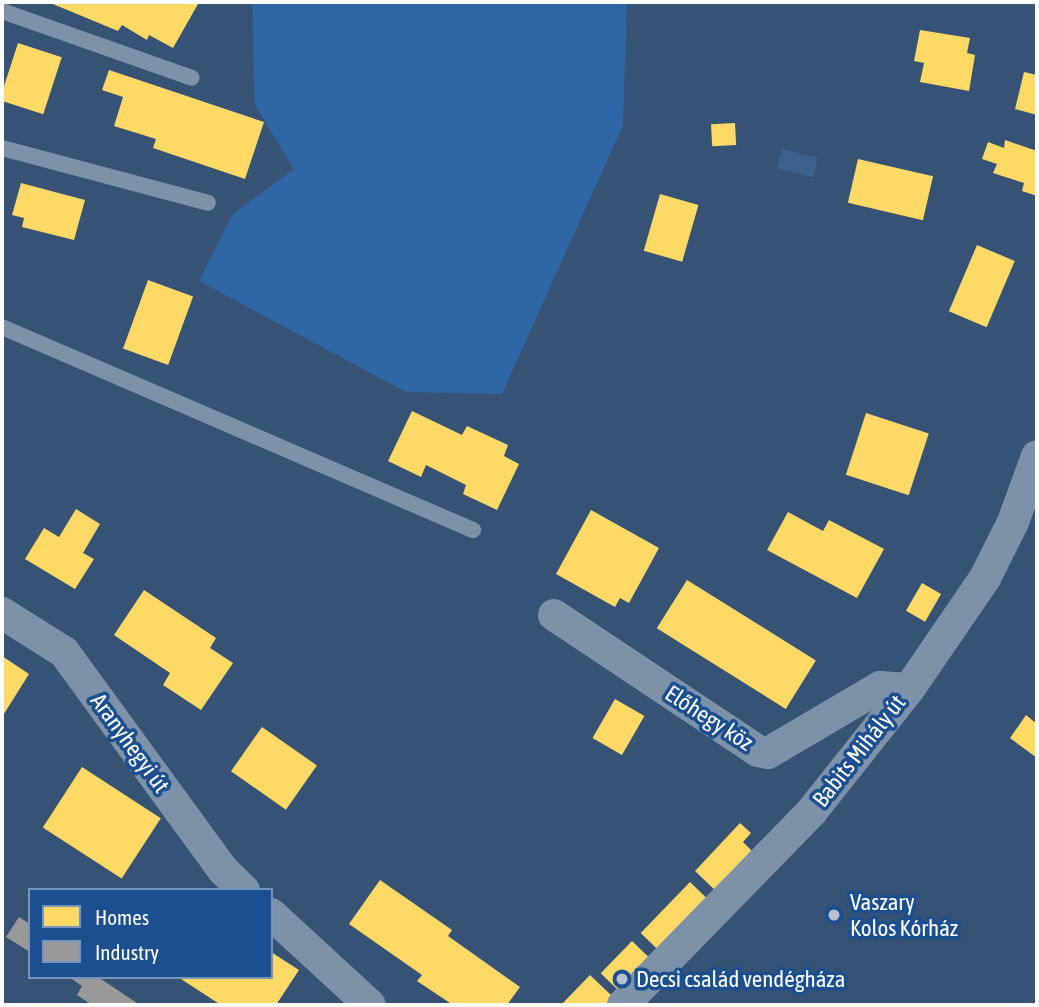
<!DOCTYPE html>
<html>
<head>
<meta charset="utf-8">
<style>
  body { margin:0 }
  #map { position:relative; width:1039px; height:1007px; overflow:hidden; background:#365274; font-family:"Asap Condensed",sans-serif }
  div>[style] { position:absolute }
  .green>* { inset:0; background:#2f66a5 }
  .water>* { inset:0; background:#3b618d; transform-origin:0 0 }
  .homes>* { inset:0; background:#ffd966; transform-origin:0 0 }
  .industry>* { inset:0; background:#999 }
  .service>* { height:16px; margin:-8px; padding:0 8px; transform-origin:8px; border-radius:8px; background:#7d92a8 }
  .minor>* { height:32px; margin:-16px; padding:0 16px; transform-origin:16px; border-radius:16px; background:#7d92a8 }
  .dots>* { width:19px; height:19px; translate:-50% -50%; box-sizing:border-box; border:4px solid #1b4f8f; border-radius:50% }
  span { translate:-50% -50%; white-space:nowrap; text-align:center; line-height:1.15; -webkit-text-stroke:7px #1b4f8f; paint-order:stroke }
  .street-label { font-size:23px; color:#fff }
  .poi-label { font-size:23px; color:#fff }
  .left { translate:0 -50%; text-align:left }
  .frame { position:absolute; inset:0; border:4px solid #fff; pointer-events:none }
  .legend { position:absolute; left:28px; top:888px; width:245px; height:91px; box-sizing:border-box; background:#1b4f8f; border:2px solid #7695bc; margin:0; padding:9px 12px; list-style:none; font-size:21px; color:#fff }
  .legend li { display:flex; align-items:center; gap:14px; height:35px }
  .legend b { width:35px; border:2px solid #7695bc }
</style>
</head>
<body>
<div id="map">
  <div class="green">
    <div style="clip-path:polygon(252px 2px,627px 2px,623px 125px,502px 394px,406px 392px,199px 281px,233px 214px,294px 169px,255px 105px)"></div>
  </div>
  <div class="water">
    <div style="left:782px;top:149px;width:37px;height:20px;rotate:14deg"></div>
  </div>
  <div class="homes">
    <div style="clip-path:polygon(48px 2px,193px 2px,198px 4px,173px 48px,149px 35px,147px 40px,122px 25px,118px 31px)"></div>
    <div style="clip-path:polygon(920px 30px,970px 38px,967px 53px,975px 55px,969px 91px,920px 82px,924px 63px,914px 61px)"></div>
    <div style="left:18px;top:43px;width:46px;height:60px;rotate:18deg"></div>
    <div style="clip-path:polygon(109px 70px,264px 122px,245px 179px,153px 148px,156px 139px,114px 126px,123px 97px,102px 90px)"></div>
    <div style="clip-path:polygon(1024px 72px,1037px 75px,1037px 115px,1015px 109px)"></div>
    <div style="left:735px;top:123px;width:22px;height:24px;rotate:87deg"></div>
    <div style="clip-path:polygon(1005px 140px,1037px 151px,1037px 196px,1022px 191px,1024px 183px,993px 173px,997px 164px,982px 159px,988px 142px,1004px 148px)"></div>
    <div style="left:858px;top:159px;width:77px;height:45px;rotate:13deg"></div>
    <div style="clip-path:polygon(21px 183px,85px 200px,74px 240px,22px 227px,24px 218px,12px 215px)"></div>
    <div style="left:660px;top:194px;width:40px;height:59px;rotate:16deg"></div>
    <div style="left:977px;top:245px;width:41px;height:72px;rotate:23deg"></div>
    <div style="left:148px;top:280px;width:48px;height:73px;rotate:20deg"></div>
    <div style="clip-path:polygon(412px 411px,462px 435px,467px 426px,508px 445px,504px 456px,519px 464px,497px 510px,463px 494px,466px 485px,426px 465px,421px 477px,388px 461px)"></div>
    <div style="left:866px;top:413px;width:66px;height:65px;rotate:18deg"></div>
    <div style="clip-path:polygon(76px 509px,100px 524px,83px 553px,94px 559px,75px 589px,25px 559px,44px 528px,59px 537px)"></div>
    <div style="clip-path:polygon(591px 510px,659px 548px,629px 603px,620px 598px,615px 607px,556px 574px)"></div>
    <div style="clip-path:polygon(788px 512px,823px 531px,829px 520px,884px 549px,857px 598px,767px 550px)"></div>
    <div style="left:687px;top:580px;width:152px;height:57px;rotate:32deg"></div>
    <div style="left:922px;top:583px;width:22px;height:32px;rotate:30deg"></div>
    <div style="clip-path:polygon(144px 590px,216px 638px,210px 648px,233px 663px,201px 710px,163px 685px,170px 673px,114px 635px)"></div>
    <div style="clip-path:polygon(2px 656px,29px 674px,2px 717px)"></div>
    <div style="left:615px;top:699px;width:34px;height:45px;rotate:30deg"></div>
    <div style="clip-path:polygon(1026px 715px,1037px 724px,1037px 758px,1010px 738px)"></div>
    <div style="left:262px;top:727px;width:67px;height:54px;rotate:35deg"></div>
    <div style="left:82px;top:767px;width:94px;height:72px;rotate:33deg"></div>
    <div style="clip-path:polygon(740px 823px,751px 833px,743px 842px,757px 856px,719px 894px,695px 871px)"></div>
    <div style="clip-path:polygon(380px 880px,452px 930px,448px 936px,520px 987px,507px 1005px,453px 1005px,417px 981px,422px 975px,349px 924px)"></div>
    <div style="left:690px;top:882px;width:28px;height:71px;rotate:44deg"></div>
    <div style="left:632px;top:941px;width:28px;height:45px;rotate:44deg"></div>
    <div style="clip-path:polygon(271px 952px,299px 970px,276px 1005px,221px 1005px,181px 979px,271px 977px)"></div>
    <div style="clip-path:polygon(590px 975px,614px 998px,607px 1005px,561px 1005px)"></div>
  </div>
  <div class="industry">
    <div style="clip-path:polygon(19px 917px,30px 924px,30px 952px,6px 937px)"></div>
    <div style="clip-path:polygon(69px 977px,98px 977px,140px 1005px,92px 1005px,77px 995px,82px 986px)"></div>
  </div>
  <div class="service">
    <div style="left:2px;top:11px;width:201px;rotate:19.4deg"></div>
    <div style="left:2px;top:148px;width:213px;rotate:14.9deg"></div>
    <div style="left:2px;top:327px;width:513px;rotate:23.32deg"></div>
  </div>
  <div class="minor">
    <div style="left:2px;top:613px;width:73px;rotate:32.2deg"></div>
    <div style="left:64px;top:652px;width:270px;rotate:53.9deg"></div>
    <div style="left:223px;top:870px;width:29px;rotate:44deg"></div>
    <div style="left:554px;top:615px;width:245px;rotate:33.7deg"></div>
    <div style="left:758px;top:751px;width:10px;rotate:11deg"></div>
    <div style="left:768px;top:753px;width:130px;rotate:-30.5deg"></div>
    <div style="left:880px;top:687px;width:29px;rotate:4deg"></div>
    <div style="left:271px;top:914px;width:134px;rotate:42.6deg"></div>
    <div style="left:623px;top:1005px;width:271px;rotate:-45.7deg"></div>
    <div style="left:812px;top:811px;width:156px;rotate:-51.5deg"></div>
    <div style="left:909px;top:689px;width:135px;rotate:-55.6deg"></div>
    <div style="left:985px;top:578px;width:63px;rotate:-63.4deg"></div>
    <div style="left:1013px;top:522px;width:70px;rotate:-70deg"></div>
  </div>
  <div class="dots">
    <div style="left:834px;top:915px;background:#b9c2ce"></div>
    <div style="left:622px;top:979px;background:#b9c2ce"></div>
  </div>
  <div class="street-label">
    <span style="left:709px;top:718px;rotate:33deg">Előhegy köz</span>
    <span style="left:130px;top:743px;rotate:54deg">Aranyhegyi út</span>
    <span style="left:859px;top:751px;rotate:-52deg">Babits Mihály út</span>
  </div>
  <div class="poi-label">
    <span class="left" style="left:850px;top:915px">Vaszary<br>Kolos Kórház</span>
    <span class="left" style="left:636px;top:979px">Decsi család vendégháza</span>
  </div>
  <div class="frame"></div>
  <ul class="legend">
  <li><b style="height:19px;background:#ffd966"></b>Homes</li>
  <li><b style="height:19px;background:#999"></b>Industry</li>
  </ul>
</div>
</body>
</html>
